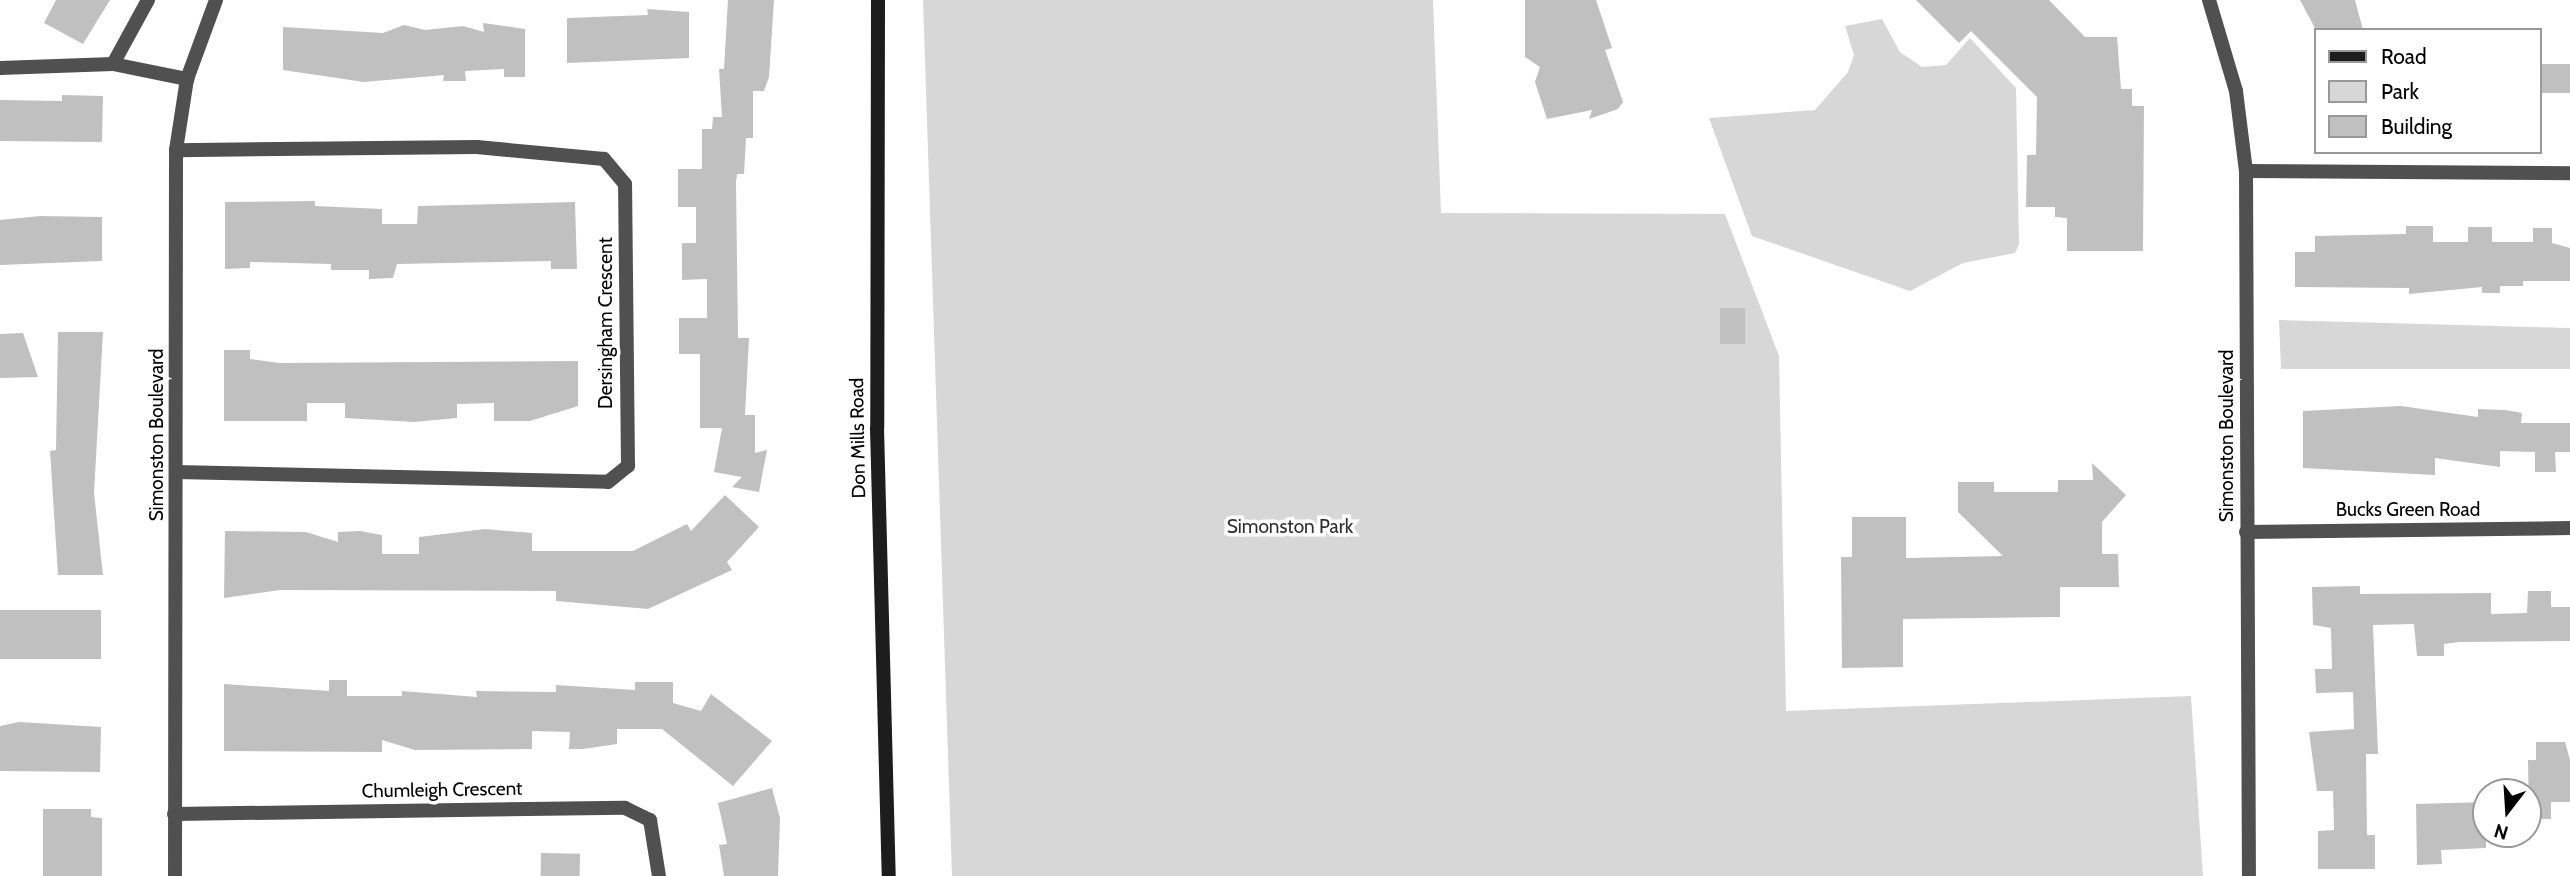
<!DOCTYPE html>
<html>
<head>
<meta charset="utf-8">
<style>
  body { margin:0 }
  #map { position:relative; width:2570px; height:876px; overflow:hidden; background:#fff; font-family:Cabin,sans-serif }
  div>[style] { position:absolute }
  .green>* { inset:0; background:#d7d7d7 }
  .building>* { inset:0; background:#c0c0c0; transform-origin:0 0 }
  .minor>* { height:14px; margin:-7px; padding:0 7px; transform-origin:7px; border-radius:7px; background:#505050 }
  .secondary>* { height:14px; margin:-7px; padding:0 7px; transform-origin:7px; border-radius:7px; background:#1d1d1d }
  span { translate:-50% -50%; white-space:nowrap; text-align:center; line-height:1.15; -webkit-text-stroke:7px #fff; paint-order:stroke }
  .street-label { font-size:19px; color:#000 }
  .park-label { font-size:19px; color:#2e2e2e }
  .legend { position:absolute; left:2314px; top:28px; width:228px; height:126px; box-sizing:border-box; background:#fff; border:2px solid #999; margin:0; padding:9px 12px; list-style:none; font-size:21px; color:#000 }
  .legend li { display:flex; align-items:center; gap:14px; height:35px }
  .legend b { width:35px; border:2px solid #999 }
  .north { position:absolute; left:2472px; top:778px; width:70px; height:70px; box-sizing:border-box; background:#fff; border:2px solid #999; border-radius:50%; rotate:197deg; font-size:19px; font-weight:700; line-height:28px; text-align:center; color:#000 }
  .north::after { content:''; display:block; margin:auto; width:24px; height:32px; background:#000; clip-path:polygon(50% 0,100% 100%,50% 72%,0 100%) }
</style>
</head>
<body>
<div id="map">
  <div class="green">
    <div style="clip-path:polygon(923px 0,1433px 0,1441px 213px,1725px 214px,1779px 356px,1786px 711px,2191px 696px,2203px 876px,952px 876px)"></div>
    <div style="clip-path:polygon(1882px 19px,1900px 52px,1922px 67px,1946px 65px,1970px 38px,2016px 88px,2019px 244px,2015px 253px,1963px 263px,1910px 291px,1752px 236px,1709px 118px,1815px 110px,1848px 72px,1854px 55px,1845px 26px)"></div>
    <div style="clip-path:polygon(2279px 320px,2570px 328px,2570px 369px,2281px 369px)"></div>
  </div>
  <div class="building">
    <div style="clip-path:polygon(56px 0,110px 0,83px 44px,44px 23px)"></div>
    <div style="clip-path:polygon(728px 0,774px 0,769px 77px,764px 91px,753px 91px,753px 138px,746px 138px,744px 174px,737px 174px,736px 182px,738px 338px,749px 338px,745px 415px,755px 415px,755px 453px,767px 450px,759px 492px,732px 487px,742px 477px,714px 472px,722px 428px,700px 428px,700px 354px,679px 354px,679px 318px,707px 318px,707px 279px,682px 280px,682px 243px,696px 243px,696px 207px,678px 207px,678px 169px,702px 169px,702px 129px,712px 129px,713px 117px,722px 117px,719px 69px,724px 69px)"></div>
    <div style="clip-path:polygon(1525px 0,1596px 0,1612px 48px,1605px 50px,1623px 102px,1618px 109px,1589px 119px,1592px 110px,1547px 119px,1535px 82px,1540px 67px,1525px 57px)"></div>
    <div style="clip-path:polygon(1916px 0,2049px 0,2085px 37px,2117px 37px,2121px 89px,2132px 89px,2132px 106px,2144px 106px,2143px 251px,2067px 251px,2067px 218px,2055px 217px,2055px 207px,2026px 207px,2027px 155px,2036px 155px,2037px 97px,1971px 31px,1959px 43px)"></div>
    <div style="clip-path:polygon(2300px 0,2355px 0,2363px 30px,2316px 30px)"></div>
    <div style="clip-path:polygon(647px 9px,689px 12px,689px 58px,567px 63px,567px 18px,648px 15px)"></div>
    <div style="clip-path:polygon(483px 23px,525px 29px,525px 77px,504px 77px,504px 69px,465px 71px,466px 81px,443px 81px,444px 75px,364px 82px,283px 70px,283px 27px,383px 33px,404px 25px,425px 30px,463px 26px,484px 32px)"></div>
    <div style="left:2570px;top:64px;width:29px;height:30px;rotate:90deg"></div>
    <div style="clip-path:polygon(62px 95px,103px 96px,102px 142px,0 141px,0 100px,62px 101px)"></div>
    <div style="clip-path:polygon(315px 201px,315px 206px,382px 209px,382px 224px,417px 224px,418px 206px,575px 202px,577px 269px,551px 269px,551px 261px,397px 264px,393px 278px,369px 279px,369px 270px,331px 270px,331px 264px,250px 262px,250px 268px,225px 269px,225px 202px)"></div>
    <div style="clip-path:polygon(40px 216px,102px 217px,102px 261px,0 265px,0 220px)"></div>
    <div style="clip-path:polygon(2406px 226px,2433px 226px,2433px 242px,2468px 242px,2468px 227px,2492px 227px,2492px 242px,2533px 242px,2533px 228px,2552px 228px,2552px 243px,2570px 248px,2570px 281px,2523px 281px,2523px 286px,2500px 286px,2500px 293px,2482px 293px,2482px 287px,2409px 294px,2409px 288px,2295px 287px,2295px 252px,2315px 252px,2315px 236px,2406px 234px)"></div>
    <div style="left:1720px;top:308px;width:25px;height:36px"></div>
    <div style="clip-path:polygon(58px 332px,103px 332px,94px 493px,103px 575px,58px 575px,50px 451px,56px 450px)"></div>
    <div style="clip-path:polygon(23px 333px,38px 377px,0 378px,0 334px)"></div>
    <div style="clip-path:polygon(224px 350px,250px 350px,250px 359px,279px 363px,578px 361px,578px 406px,530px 421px,494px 421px,494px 403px,457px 404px,457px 418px,414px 422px,345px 418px,345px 403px,307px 403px,307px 421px,224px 421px)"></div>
    <div style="clip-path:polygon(2401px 406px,2478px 417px,2478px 409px,2505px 410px,2522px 413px,2521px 423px,2570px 423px,2570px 452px,2555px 452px,2556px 472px,2535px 472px,2535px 452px,2500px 451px,2500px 467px,2435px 458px,2435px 475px,2303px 468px,2303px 411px)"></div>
    <div style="clip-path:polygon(2092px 463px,2126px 495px,2102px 522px,2102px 554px,2118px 554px,2119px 587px,2060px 587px,2060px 617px,1903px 619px,1903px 667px,1842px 668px,1841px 557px,1852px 557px,1852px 517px,1906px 517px,1906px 558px,2003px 556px,1958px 512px,1958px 482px,1994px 482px,1994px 492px,2058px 492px,2058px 480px,2093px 480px)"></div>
    <div style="clip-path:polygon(725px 495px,759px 527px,727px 562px,732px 570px,648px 609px,556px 601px,556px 591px,280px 590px,224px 598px,225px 531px,306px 532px,338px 542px,338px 532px,360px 531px,382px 535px,382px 554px,419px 554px,419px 537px,485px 529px,532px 533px,532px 551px,633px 551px,687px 524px,691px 531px)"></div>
    <div style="clip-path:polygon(2360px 586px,2360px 594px,2491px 593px,2491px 614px,2527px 613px,2528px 591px,2551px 591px,2551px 607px,2570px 607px,2570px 641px,2459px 642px,2444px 644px,2444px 656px,2417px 656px,2414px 624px,2373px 625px,2378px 754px,2366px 754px,2367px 835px,2375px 835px,2375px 869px,2318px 869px,2318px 831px,2334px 830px,2333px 791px,2317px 791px,2309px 732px,2354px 729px,2353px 692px,2316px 693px,2315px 669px,2332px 669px,2331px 628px,2313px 625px,2312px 587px)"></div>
    <div style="left:0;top:610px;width:101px;height:49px"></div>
    <div style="clip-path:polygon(329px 680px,347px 680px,347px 696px,402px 696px,402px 691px,477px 697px,476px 691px,556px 692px,556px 685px,635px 690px,635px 682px,673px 682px,673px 703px,701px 711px,711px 694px,772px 741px,733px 786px,662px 729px,617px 729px,617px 744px,583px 749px,569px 749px,570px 732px,532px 731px,532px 749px,415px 750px,382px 740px,382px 752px,224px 751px,224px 684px,329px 691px)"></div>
    <div style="clip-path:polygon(19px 722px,101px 727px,100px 772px,0 771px,0 726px)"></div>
    <div style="clip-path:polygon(2536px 742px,2565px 742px,2570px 760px,2570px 802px,2551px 802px,2551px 819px,2529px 819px,2528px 760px,2536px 760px)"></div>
    <div style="clip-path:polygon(772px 788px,780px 818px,778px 876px,724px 876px,719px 845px,727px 844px,718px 803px)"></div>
    <div style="clip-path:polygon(2486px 802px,2486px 848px,2441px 850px,2442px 864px,2417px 865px,2416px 804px)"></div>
    <div style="clip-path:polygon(43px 809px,91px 809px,91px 817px,102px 818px,102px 876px,43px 876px)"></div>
    <div style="left:541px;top:853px;width:39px;height:23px;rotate:1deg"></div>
  </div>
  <div class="minor">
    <div style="left:2209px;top:0;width:95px;rotate:73.5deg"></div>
    <div style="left:2236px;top:91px;width:81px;rotate:82.9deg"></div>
    <div style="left:2246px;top:171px;width:705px;rotate:89.76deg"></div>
    <div style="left:113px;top:64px;width:73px;rotate:-61.3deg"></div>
    <div style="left:0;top:68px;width:113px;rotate:-2deg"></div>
    <div style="left:113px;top:64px;width:76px;rotate:11.5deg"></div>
    <div style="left:2246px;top:171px;width:324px;rotate:0.4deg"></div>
    <div style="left:176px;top:472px;width:432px;rotate:1.3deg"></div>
    <div style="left:608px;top:482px;width:26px;rotate:-39deg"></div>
    <div style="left:628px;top:466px;width:282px;rotate:-90.6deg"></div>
    <div style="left:625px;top:184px;width:33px;rotate:-130deg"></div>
    <div style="left:604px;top:159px;width:128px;rotate:-174.6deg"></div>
    <div style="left:477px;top:147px;width:301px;rotate:179.4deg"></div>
    <div style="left:2246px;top:532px;width:324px;rotate:-0.7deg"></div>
    <div style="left:174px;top:814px;width:451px;rotate:-0.8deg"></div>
    <div style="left:625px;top:808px;width:28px;rotate:26deg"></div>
    <div style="left:650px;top:820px;width:57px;rotate:80.9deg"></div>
    <div style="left:175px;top:876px;width:726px;rotate:-89.92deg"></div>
    <div style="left:176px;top:150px;width:72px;rotate:-81.2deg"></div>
    <div style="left:187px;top:79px;width:84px;rotate:-69.8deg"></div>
  </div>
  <div class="secondary">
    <div style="left:878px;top:0;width:428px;rotate:90.1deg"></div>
    <div style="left:877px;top:428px;width:448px;rotate:88.5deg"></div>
  </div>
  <div class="street-label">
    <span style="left:606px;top:323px;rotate:-90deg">Dersingham Crescent</span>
    <span style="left:157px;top:435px;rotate:-90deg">Simonston Boulevard</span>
    <span style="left:2227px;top:436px;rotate:-90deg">Simonston Boulevard</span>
    <span style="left:858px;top:438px;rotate:-91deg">Don Mills Road</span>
    <span style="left:2408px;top:510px">Bucks Green Road</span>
    <span style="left:442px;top:790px;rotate:-1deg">Chumleigh Crescent</span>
  </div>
  <div class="park-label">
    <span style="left:1290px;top:527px">Simonston Park</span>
  </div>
  <ul class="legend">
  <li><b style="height:9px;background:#1d1d1d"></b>Road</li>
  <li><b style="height:19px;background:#d7d7d7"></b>Park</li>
  <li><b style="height:19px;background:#c0c0c0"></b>Building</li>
  </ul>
  <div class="north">N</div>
</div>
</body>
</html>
